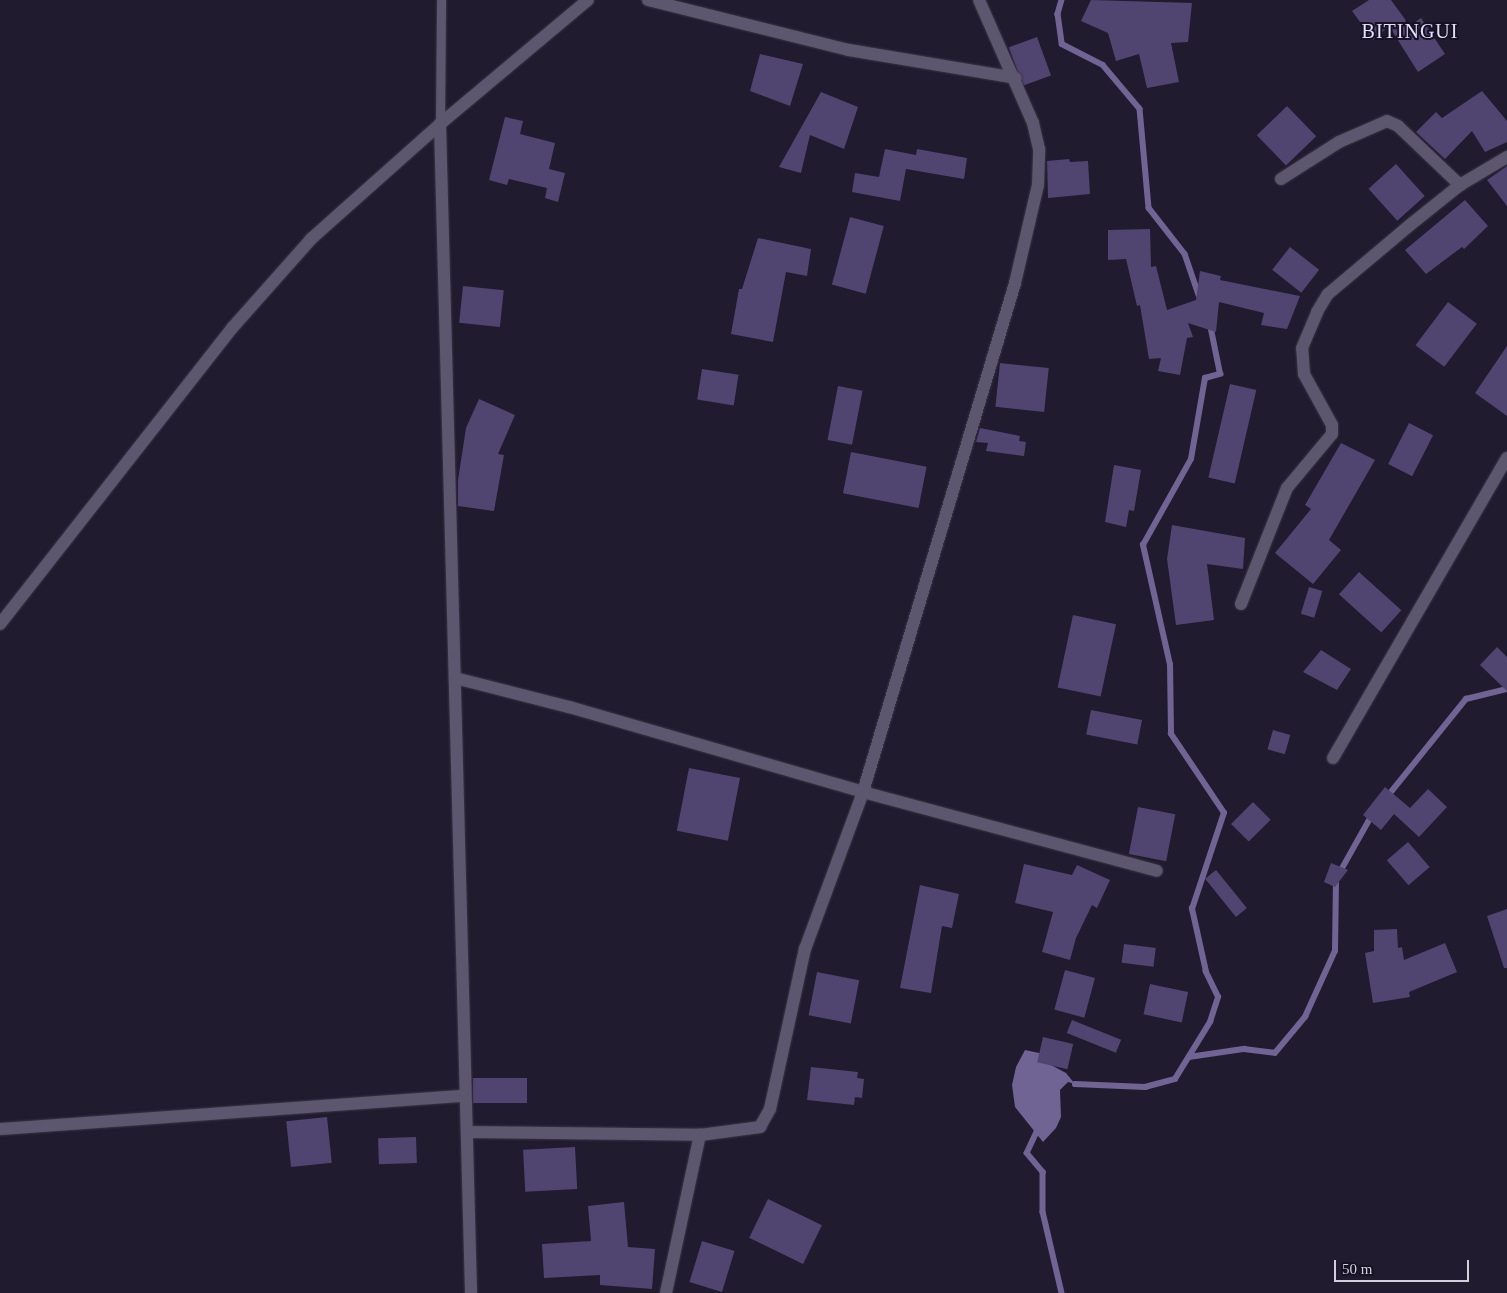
<!DOCTYPE html>
<html>
<head>
<meta charset="utf-8">
<style>
  body { margin:0 }
  #map { position:relative; width:1507px; height:1293px; overflow:hidden; background:#201b2e; font-family:Georgia,serif }
  div>[style] { position:absolute }
  .water>* { inset:0; background:#706494 }
  .stream>* { height:5.5px; margin:-2.75px; padding:0 2.75px; transform-origin:2.75px; border-radius:2.75px; background:#706494 }
  .building>* { inset:0; background:#504471; transform-origin:0 0 }
  .roads { filter:drop-shadow(0 0 1px #3a3546) drop-shadow(0 0 1px #3a3546) }
  .service>* { height:9px; margin:-4.5px; padding:0 4.5px; transform-origin:4.5px; border-radius:4.5px; background:#5c576e }
  .minor>* { height:12px; margin:-6px; padding:0 6px; transform-origin:6px; border-radius:6px; background:#5c576e }
  span { translate:-50% -50%; white-space:nowrap; text-align:center; line-height:1.15; -webkit-text-stroke:4px #171124; paint-order:stroke }
  .quarter-label { font-size:20px; color:#e5dffb; letter-spacing:1px }
  .scale { position:absolute; left:1334px; top:1260px; width:135px; height:22px; box-sizing:border-box; border:2px solid #d2cfdd; border-top:0; padding-left:6px; font-size:15px; line-height:18px; white-space:nowrap; color:#d2cfdd; -webkit-text-stroke:4px #171124; paint-order:stroke }
</style>
</head>
<body>
<div id="map">
  <div class="water">
    <div style="clip-path:polygon(1025px 1050px,1039px 1053px,1051px 1065px,1066px 1073px,1075px 1084px,1068px 1082px,1060px 1090px,1061px 1117px,1056px 1128px,1043px 1142px,1015px 1107px,1012px 1085px,1016px 1067px)"></div>
  </div>
  <div class="stream">
    <div style="left:1062px;top:0;width:15px;rotate:106deg"></div>
    <div style="left:1058px;top:14px;width:30px;rotate:82deg"></div>
    <div style="left:1062px;top:44px;width:46px;rotate:27.1deg"></div>
    <div style="left:1103px;top:65px;width:57px;rotate:49.9deg"></div>
    <div style="left:1140px;top:109px;width:99px;rotate:84.8deg"></div>
    <div style="left:1149px;top:208px;width:58px;rotate:52deg"></div>
    <div style="left:1185px;top:254px;width:43px;rotate:71.1deg"></div>
    <div style="left:1387px;top:797px;width:126px;rotate:-51.1deg"></div>
    <div style="left:1466px;top:699px;width:42px;rotate:-13.7deg"></div>
    <div style="left:1189px;top:1057px;width:56px;rotate:-8.3deg"></div>
    <div style="left:1244px;top:1049px;width:31px;rotate:7deg"></div>
    <div style="left:1275px;top:1053px;width:47px;rotate:-50.2deg"></div>
    <div style="left:1305px;top:1017px;width:72px;rotate:-65.6deg"></div>
    <div style="left:1335px;top:951px;width:72px;rotate:-89.2deg"></div>
    <div style="left:1336px;top:879px;width:76px;rotate:-60.7deg"></div>
    <div style="left:1075px;top:1084px;width:70px;rotate:2.5deg"></div>
    <div style="left:1145px;top:1087px;width:31px;rotate:-15deg"></div>
    <div style="left:1175px;top:1079px;width:67px;rotate:-58.4deg"></div>
    <div style="left:1210px;top:1022px;width:26px;rotate:-72deg"></div>
    <div style="left:1218px;top:997px;width:28px;rotate:-116deg"></div>
    <div style="left:1206px;top:972px;width:65px;rotate:-102.5deg"></div>
    <div style="left:1192px;top:909px;width:101px;rotate:-71.6deg"></div>
    <div style="left:1224px;top:813px;width:95px;rotate:-123.9deg"></div>
    <div style="left:1171px;top:734px;width:69px;rotate:-90.8deg"></div>
    <div style="left:1170px;top:665px;width:123px;rotate:-102.7deg"></div>
    <div style="left:1143px;top:545px;width:98px;rotate:-60.8deg"></div>
    <div style="left:1191px;top:459px;width:82px;rotate:-80.2deg"></div>
    <div style="left:1205px;top:378px;width:16px;rotate:-15deg"></div>
    <div style="left:1220px;top:374px;width:50px;rotate:-101.5deg"></div>
    <div style="left:1037px;top:1132px;width:23px;rotate:115deg"></div>
    <div style="left:1027px;top:1153px;width:25px;rotate:50deg"></div>
    <div style="left:1043px;top:1172px;width:40px;rotate:90deg"></div>
    <div style="left:1043px;top:1212px;width:83px;rotate:76.8deg"></div>
  </div>
  <div class="building">
    <div style="clip-path:polygon(1091px 0,1192px 3px,1188px 42px,1171px 43px,1179px 82px,1147px 88px,1139px 54px,1116px 61px,1108px 33px,1081px 21px)"></div>
    <div style="clip-path:polygon(1369px 0,1391px 0,1410px 26px,1421px 18px,1445px 54px,1418px 72px,1389px 26px,1373px 40px,1352px 11px)"></div>
    <div style="left:1037px;top:37px;width:41px;height:30px;rotate:70deg"></div>
    <div style="clip-path:polygon(760px 54px,803px 64px,790px 106px,750px 91px)"></div>
    <div style="clip-path:polygon(1482px 91px,1507px 121px,1507px 142px,1485px 152px,1472px 131px,1445px 159px,1416px 132px,1436px 112px,1442px 118px)"></div>
    <div style="clip-path:polygon(821px 92px,858px 107px,844px 149px,810px 135px,801px 173px,779px 167px)"></div>
    <div style="left:1287px;top:106px;width:42px;height:42px;rotate:46deg"></div>
    <div style="clip-path:polygon(505px 117px,523px 121px,520px 134px,555px 143px,549px 169px,565px 173px,558px 202px,545px 198px,547px 188px,509px 179px,507px 185px,489px 180px)"></div>
    <div style="clip-path:polygon(885px 149px,916px 155px,917px 149px,967px 158px,964px 179px,906px 169px,900px 201px,852px 192px,855px 173px,879px 177px)"></div>
    <div style="clip-path:polygon(1069px 159px,1070px 162px,1088px 161px,1090px 194px,1048px 198px,1047px 161px)"></div>
    <div style="left:1396px;top:164px;width:43px;height:37px;rotate:48deg"></div>
    <div style="clip-path:polygon(1507px 166px,1507px 206px,1487px 180px)"></div>
    <div style="clip-path:polygon(1465px 200px,1488px 226px,1464px 249px,1462px 247px,1426px 274px,1405px 250px)"></div>
    <div style="left:850px;top:217px;width:35px;height:70px;rotate:15deg"></div>
    <div style="clip-path:polygon(1150px 229px,1151px 267px,1156px 266px,1167px 310px,1196px 300px,1200px 271px,1221px 276px,1220px 280px,1300px 296px,1287px 329px,1261px 325px,1264px 313px,1219px 302px,1216px 332px,1188px 323px,1193px 337px,1187px 338px,1180px 375px,1158px 371px,1161px 358px,1149px 359px,1140px 305px,1137px 306px,1126px 259px,1108px 260px,1108px 230px)"></div>
    <div style="clip-path:polygon(758px 238px,811px 249px,807px 276px,786px 272px,773px 342px,731px 334px,739px 289px,742px 289px)"></div>
    <div style="left:1290px;top:247px;width:37px;height:29px;rotate:38deg"></div>
    <div style="left:463px;top:286px;width:41px;height:37px;rotate:6deg"></div>
    <div style="left:1448px;top:302px;width:36px;height:54px;rotate:37deg"></div>
    <div style="clip-path:polygon(1507px 346px,1507px 416px,1475px 393px)"></div>
    <div style="left:1000px;top:363px;width:49px;height:44px;rotate:6deg"></div>
    <div style="left:702px;top:369px;width:37px;height:31px;rotate:9deg"></div>
    <div style="left:1230px;top:384px;width:27px;height:96px;rotate:13deg"></div>
    <div style="left:838px;top:386px;width:25px;height:55px;rotate:11deg"></div>
    <div style="clip-path:polygon(479px 399px,515px 415px,498px 454px,504px 455px,494px 511px,458px 506px,458px 480px,466px 428px)"></div>
    <div style="left:1409px;top:423px;width:27px;height:46px;rotate:27deg"></div>
    <div style="clip-path:polygon(980px 428px,1020px 436px,1019px 441px,1026px 442px,1024px 456px,986px 451px,988px 443px,976px 442px)"></div>
    <div style="clip-path:polygon(1341px 443px,1375px 460px,1329px 540px,1341px 550px,1313px 584px,1275px 553px,1311px 509px,1305px 505px)"></div>
    <div style="left:851px;top:452px;width:77px;height:42px;rotate:11deg"></div>
    <div style="clip-path:polygon(1114px 465px,1141px 470px,1134px 511px,1129px 510px,1126px 527px,1105px 522px)"></div>
    <div style="clip-path:polygon(1172px 525px,1245px 538px,1243px 569px,1207px 564px,1214px 620px,1176px 625px,1167px 559px)"></div>
    <div style="left:1359px;top:572px;width:57px;height:30px;rotate:42deg"></div>
    <div style="left:1309px;top:587px;width:14px;height:28px;rotate:17deg"></div>
    <div style="left:1073px;top:615px;width:44px;height:74px;rotate:12deg"></div>
    <div style="clip-path:polygon(1497px 647px,1507px 657px,1507px 691px,1480px 665px)"></div>
    <div style="clip-path:polygon(1321px 650px,1351px 669px,1337px 690px,1303px 672px)"></div>
    <div style="left:1091px;top:710px;width:52px;height:25px;rotate:11deg"></div>
    <div style="left:1273px;top:730px;width:18px;height:20px;rotate:16deg"></div>
    <div style="left:689px;top:768px;width:52px;height:64px;rotate:11deg"></div>
    <div style="clip-path:polygon(1385px 787px,1410px 808px,1428px 789px,1447px 807px,1419px 837px,1394px 814px,1381px 830px,1363px 815px)"></div>
    <div style="left:1253px;top:802px;width:25px;height:31px;rotate:45deg"></div>
    <div style="left:1138px;top:807px;width:38px;height:48px;rotate:11deg"></div>
    <div style="left:1408px;top:842px;width:33px;height:28px;rotate:49deg"></div>
    <div style="clip-path:polygon(1331px 863px,1348px 870px,1335px 887px,1324px 882px)"></div>
    <div style="clip-path:polygon(1024px 864px,1072px 875px,1077px 865px,1110px 880px,1097px 908px,1092px 905px,1076px 938px,1070px 960px,1042px 952px,1053px 912px,1015px 903px)"></div>
    <div style="left:1216px;top:870px;width:49px;height:14px;rotate:51deg"></div>
    <div style="clip-path:polygon(920px 885px,959px 894px,952px 928px,942px 926px,931px 993px,900px 988px)"></div>
    <div style="clip-path:polygon(1507px 909px,1507px 968px,1504px 968px,1487px 916px)"></div>
    <div style="clip-path:polygon(1397px 929px,1398px 948px,1402px 947px,1404px 960px,1445px 943px,1457px 972px,1409px 992px,1410px 997px,1373px 1003px,1365px 953px,1374px 951px,1374px 930px)"></div>
    <div style="left:1124px;top:944px;width:32px;height:19px;rotate:7deg"></div>
    <div style="left:1065px;top:970px;width:31px;height:41px;rotate:15deg"></div>
    <div style="left:817px;top:972px;width:43px;height:44px;rotate:11deg"></div>
    <div style="left:1150px;top:984px;width:39px;height:31px;rotate:12deg"></div>
    <div style="left:1072px;top:1020px;width:53px;height:14px;rotate:22deg"></div>
    <div style="left:1043px;top:1037px;width:31px;height:26px;rotate:13deg"></div>
    <div style="clip-path:polygon(811px 1067px,858px 1072px,857px 1078px,864px 1079px,862px 1098px,855px 1097px,854px 1105px,807px 1100px)"></div>
    <div style="left:473px;top:1078px;width:54px;height:25px"></div>
    <div style="left:327px;top:1117px;width:46px;height:41px;rotate:84deg"></div>
    <div style="left:416px;top:1137px;width:26px;height:38px;rotate:88deg"></div>
    <div style="left:575px;top:1147px;width:42px;height:52px;rotate:87deg"></div>
    <div style="left:768px;top:1199px;width:60px;height:43px;rotate:26deg"></div>
    <div style="clip-path:polygon(624px 1202px,628px 1247px,655px 1249px,652px 1289px,600px 1285px,600px 1275px,544px 1278px,542px 1244px,591px 1241px,588px 1206px)"></div>
    <div style="left:702px;top:1241px;width:34px;height:43px;rotate:17deg"></div>
  </div>
  <div class="roads">
    <div class="service">
      <div style="left:440px;top:124px;width:124px;rotate:-89.5deg"></div>
    </div>
    <div class="minor">
      <div style="left:648px;top:0;width:207px;rotate:14deg"></div>
      <div style="left:849px;top:50px;width:169px;rotate:9.5deg"></div>
      <div style="left:440px;top:124px;width:1169px;rotate:88.48deg"></div>
      <div style="left:1281px;top:179px;width:69px;rotate:-32.5deg"></div>
      <div style="left:1339px;top:142px;width:52px;rotate:-23.6deg"></div>
      <div style="left:1387px;top:121px;width:12px;rotate:24deg"></div>
      <div style="left:1398px;top:126px;width:86px;rotate:43.6deg"></div>
      <div style="left:1241px;top:604px;width:125px;rotate:-68.4deg"></div>
      <div style="left:1287px;top:488px;width:70px;rotate:-50.2deg"></div>
      <div style="left:1332px;top:434px;width:9px;rotate:-90deg"></div>
      <div style="left:1332px;top:425px;width:58px;rotate:-118.8deg"></div>
      <div style="left:1304px;top:374px;width:26px;rotate:-94deg"></div>
      <div style="left:1302px;top:348px;width:39px;rotate:-67deg"></div>
      <div style="left:1317px;top:312px;width:21px;rotate:-59deg"></div>
      <div style="left:1328px;top:294px;width:107px;rotate:-40.1deg"></div>
      <div style="left:1410px;top:225px;width:64px;rotate:-38.7deg"></div>
      <div style="left:1460px;top:185px;width:55px;rotate:-30.8deg"></div>
      <div style="left:0;top:624px;width:377px;rotate:-51.9deg"></div>
      <div style="left:233px;top:327px;width:118px;rotate:-48.4deg"></div>
      <div style="left:311px;top:239px;width:173px;rotate:-41.7deg"></div>
      <div style="left:440px;top:124px;width:193px;rotate:-40deg"></div>
      <div style="left:455px;top:678px;width:118px;rotate:14.3deg"></div>
      <div style="left:569px;top:707px;width:306px;rotate:16.1deg"></div>
      <div style="left:863px;top:792px;width:531px;rotate:-73.37deg"></div>
      <div style="left:1015px;top:283px;width:101px;rotate:-76.8deg"></div>
      <div style="left:1038px;top:185px;width:36px;rotate:-88deg"></div>
      <div style="left:1039px;top:149px;width:27px;rotate:-103deg"></div>
      <div style="left:1033px;top:123px;width:134px;rotate:-113.7deg"></div>
      <div style="left:1333px;top:758px;width:347px;rotate:-59.9deg"></div>
      <div style="left:0;top:1129px;width:466px;rotate:-4.1deg"></div>
      <div style="left:467px;top:1132px;width:233px;rotate:0.7deg"></div>
      <div style="left:700px;top:1135px;width:61px;rotate:-7.6deg"></div>
      <div style="left:760px;top:1127px;width:21px;rotate:-61deg"></div>
      <div style="left:770px;top:1109px;width:164px;rotate:-77.7deg"></div>
      <div style="left:805px;top:949px;width:167px;rotate:-69.7deg"></div>
      <div style="left:863px;top:792px;width:304px;rotate:15deg"></div>
      <div style="left:666px;top:1293px;width:162px;rotate:-77.9deg"></div>
    </div>
  </div>
  <div class="quarter-label">
    <span style="left:1410px;top:31px">BITINGUI</span>
  </div>
  <div class="scale">50 m</div>
</div>
</body>
</html>
